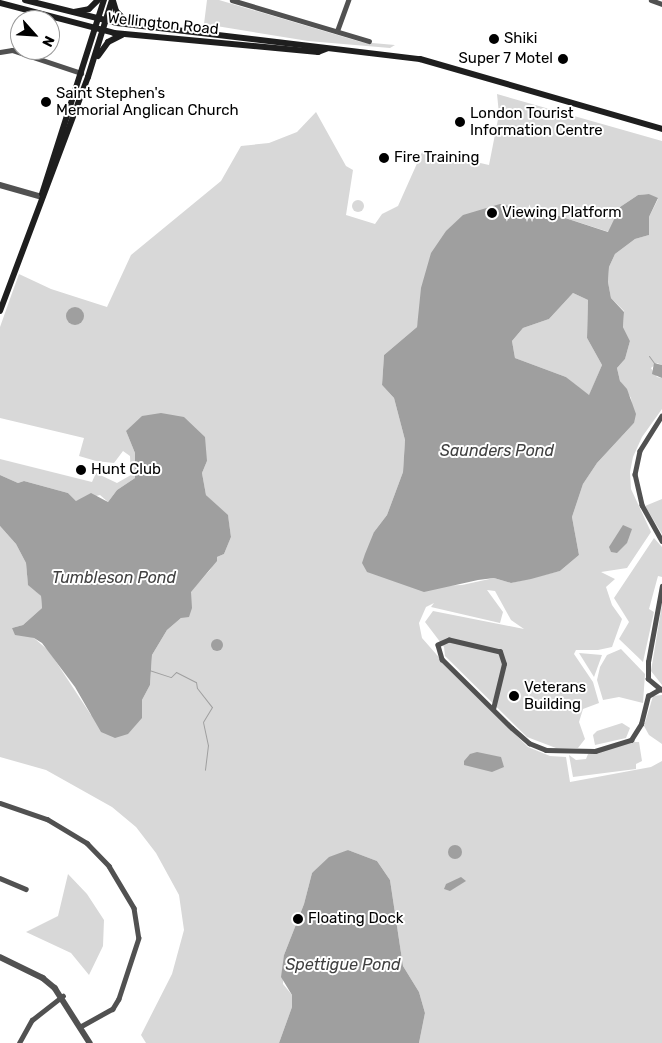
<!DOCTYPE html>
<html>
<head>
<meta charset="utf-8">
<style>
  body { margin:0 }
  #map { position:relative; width:662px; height:1043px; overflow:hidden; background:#fff; font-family:Rubik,sans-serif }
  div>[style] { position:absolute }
  .green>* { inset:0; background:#d8d8d8 }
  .round { border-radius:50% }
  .water>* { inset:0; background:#9f9f9f }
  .stream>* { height:1px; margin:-0.5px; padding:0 0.5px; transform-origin:0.5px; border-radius:0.5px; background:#9f9f9f }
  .minor>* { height:4.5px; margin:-2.25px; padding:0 2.25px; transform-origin:2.25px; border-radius:2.25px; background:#515151 }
  .tertiary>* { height:5.5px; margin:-2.75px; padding:0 2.75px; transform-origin:2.75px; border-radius:2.75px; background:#515151 }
  .secondary>* { height:6px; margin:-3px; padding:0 3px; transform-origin:3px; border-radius:3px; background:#1e1e1e }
  .dots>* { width:14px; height:14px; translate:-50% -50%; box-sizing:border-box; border:2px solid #fff; border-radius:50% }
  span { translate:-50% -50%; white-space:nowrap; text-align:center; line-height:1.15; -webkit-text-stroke:4px #fff; paint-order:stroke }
  .street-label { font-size:15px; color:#000 }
  .poi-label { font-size:15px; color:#000 }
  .left { translate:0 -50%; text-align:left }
  .right { translate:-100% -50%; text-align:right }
  .water-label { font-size:16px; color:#404040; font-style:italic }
  .north { position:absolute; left:10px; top:10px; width:50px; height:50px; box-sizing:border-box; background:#fff; border:1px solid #999; border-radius:50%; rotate:116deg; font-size:14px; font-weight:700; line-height:20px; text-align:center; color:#000 }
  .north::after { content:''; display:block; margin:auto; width:18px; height:22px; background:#000; clip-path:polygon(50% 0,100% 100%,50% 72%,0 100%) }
</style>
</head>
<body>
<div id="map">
  <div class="green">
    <div style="clip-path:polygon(207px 0,219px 0,361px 42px,395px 45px,390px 48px,308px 41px,204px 24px)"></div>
    <div style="clip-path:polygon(evenodd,497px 94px,662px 141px,662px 365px,657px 363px,651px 368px,657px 377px,662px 378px,662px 409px,642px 437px,633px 457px,630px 472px,631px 489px,651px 532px,627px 568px,601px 572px,615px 579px,606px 587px,612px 605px,622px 619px,612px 647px,598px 650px,576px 650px,574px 654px,593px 682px,599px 703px,583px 709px,579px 722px,585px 739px,578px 748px,556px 748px,527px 737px,445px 656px,444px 647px,425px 622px,433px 611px,524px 629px,511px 620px,495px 591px,487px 590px,503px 612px,500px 623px,431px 607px,434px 603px,426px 607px,419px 623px,422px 638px,451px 671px,528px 747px,550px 756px,566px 757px,570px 782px,651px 767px,662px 761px,662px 1043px,419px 1043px,425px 1013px,419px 992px,403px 966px,390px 880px,377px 861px,348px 850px,312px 873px,304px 904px,284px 955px,283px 984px,292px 995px,292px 1007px,279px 1043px,146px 1043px,141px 1035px,172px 974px,184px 930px,179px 895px,156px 853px,136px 827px,112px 807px,46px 770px,0 757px,0 526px,16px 544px,26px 563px,28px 584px,41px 596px,42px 608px,23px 625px,12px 628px,34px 638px,49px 651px,91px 715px,142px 718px,142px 700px,150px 685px,152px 655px,167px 630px,181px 618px,190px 592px,210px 570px,217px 557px,224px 554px,231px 537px,228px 516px,206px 495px,202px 473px,207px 461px,126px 431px,135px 453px,135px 478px,117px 490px,108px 502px,100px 495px,76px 501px,68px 493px,24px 481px,18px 483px,0 475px,0 459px,92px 482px,96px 473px,117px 483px,131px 475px,130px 456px,123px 451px,114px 463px,96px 461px,79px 456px,84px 438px,0 418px,0 327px,11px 296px,19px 274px,51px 289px,107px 307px,131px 255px,221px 181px,241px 146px,269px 143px,297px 132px,316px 112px,346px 166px,353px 170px,346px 215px,375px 224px,382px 214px,398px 206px,423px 150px,489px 165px,499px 114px,497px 94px,649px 194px,658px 199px,649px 217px,649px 235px,635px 239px,615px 254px,609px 267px,608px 282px,611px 298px,624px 311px,623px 327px,630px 341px,625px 359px,617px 368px,620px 381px,631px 398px,634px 423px,597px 463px,583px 484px,572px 517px,579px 555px,560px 571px,511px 583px,494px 578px,462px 585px,411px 587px,395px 580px,374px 532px,387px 515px,403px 472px,405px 440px,394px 398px,382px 385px,384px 355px,417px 327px,420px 312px,500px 204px,556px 215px,609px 232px,620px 207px,638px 195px,649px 194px)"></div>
    <div class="round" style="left:352px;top:200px;width:12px;height:12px"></div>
    <div style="clip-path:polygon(573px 293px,588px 300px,587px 338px,602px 365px,589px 396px,566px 377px,515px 358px,512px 341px,523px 328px,549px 319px)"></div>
    <div style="clip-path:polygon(662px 499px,662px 534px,645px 506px)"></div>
    <div style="clip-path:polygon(654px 538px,662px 547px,662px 577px,658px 576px,649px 609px,654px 612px,643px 662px,619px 639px,629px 622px,614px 598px)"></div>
    <div style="clip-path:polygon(662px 604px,662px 685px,651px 671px)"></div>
    <div style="clip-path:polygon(621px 649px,645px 674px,643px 703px,619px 697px,603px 700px,597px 680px,600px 667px,607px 655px)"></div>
    <div style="clip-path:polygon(579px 653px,602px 655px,594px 677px)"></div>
    <div style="clip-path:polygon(662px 695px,662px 744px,649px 735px,644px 726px,653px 696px)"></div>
    <div style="clip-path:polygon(622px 723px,630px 728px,626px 738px,595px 745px,593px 735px,597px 731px)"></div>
    <div style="clip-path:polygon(632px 742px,639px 742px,642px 761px,636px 764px,636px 769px,573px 777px,569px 755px,576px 760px,586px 759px,588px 754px)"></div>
    <div style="clip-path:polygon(68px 874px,87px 894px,104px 920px,103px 946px,89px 975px,71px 953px,26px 932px,58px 916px)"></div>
  </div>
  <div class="water">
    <div style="clip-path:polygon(evenodd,649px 194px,658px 198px,649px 217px,649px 235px,635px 239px,615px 254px,609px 267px,608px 282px,611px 298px,624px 312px,623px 327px,630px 341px,625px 359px,617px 368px,620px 381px,627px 389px,636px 414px,634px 423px,597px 463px,583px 484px,572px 517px,579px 555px,560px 571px,531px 579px,511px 583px,494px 578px,478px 580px,424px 592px,367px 572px,362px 563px,365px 554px,374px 532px,387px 515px,403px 472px,405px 440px,394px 398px,382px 385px,384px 355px,417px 327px,421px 288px,431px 253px,446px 231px,463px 215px,500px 204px,556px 215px,608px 232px,620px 207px,638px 195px,649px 194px,573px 293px,588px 300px,587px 338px,602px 365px,589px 395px,566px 377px,515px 358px,512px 341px,523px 328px,549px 319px,573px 293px)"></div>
    <div class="round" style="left:66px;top:307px;width:18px;height:18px"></div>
    <div style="clip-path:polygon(654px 363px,662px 365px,662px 378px,652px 374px)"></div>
    <div style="clip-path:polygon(161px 413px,184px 417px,205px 437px,207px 461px,202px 473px,206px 495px,228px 515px,231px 537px,224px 554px,217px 557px,217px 561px,191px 592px,192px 608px,189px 617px,181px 618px,167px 630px,152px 655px,150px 685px,142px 700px,142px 718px,128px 734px,115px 738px,101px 732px,75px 687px,42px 643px,34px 638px,15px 635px,12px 628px,23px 625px,42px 608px,41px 596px,28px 585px,26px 563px,16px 544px,0 526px,0 475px,18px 483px,24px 481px,68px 493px,76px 501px,91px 493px,108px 502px,117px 490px,135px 478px,135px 453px,126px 431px,142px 416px)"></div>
    <div style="clip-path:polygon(623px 525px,632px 529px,627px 543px,617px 553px,611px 552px,609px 547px)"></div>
    <div class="round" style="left:211px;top:639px;width:12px;height:12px"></div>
    <div style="clip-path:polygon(477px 752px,501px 757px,504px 767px,492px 772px,464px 765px,464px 761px,470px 754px)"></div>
    <div class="round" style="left:448px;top:845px;width:14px;height:14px"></div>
    <div style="clip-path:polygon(348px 850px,377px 861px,390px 880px,403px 966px,419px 992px,425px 1013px,419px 1043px,279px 1043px,292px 1007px,292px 995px,281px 977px,284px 955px,304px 904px,312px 873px,329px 857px)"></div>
    <div style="clip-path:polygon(461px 877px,466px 881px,450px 891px,444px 889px,446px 884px)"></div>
  </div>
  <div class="stream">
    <div style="left:649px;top:356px;width:9px;rotate:54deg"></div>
    <div style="left:149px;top:670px;width:23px;rotate:18deg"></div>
    <div style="left:171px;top:677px;width:7px;rotate:-45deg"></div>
    <div style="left:176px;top:672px;width:22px;rotate:27deg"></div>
    <div style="left:196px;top:682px;width:6px;rotate:81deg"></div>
    <div style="left:197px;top:688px;width:24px;rotate:52deg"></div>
    <div style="left:212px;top:707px;width:17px;rotate:121deg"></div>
    <div style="left:203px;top:722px;width:24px;rotate:78deg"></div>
    <div style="left:208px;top:745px;width:25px;rotate:97deg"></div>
  </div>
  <div class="minor">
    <div style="left:232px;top:0;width:143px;rotate:16.7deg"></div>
    <div style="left:651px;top:0;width:12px;rotate:20deg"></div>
    <div style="left:337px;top:31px;width:33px;rotate:-70deg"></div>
    <div style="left:0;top:52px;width:12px;rotate:-9deg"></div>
    <div style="left:12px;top:50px;width:73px;rotate:18.4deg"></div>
    <div style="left:662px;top:416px;width:41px;rotate:122.2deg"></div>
    <div style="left:640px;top:451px;width:24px;rotate:102deg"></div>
    <div style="left:635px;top:474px;width:32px;rotate:77deg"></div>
    <div style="left:642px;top:505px;width:41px;rotate:60.9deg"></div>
    <div style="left:661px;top:690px;width:17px;rotate:-140deg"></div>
    <div style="left:648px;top:679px;width:17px;rotate:-90deg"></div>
    <div style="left:648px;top:662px;width:77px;rotate:-79.6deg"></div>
    <div style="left:493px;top:709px;width:46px;rotate:-76.3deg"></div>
    <div style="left:504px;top:664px;width:13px;rotate:-108deg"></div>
    <div style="left:500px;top:652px;width:52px;rotate:-166.8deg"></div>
    <div style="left:449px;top:640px;width:12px;rotate:156deg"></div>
    <div style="left:438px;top:645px;width:15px;rotate:74deg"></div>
    <div style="left:442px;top:659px;width:98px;rotate:44.6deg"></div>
    <div style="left:512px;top:728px;width:23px;rotate:41deg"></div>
    <div style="left:529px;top:743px;width:18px;rotate:22deg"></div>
    <div style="left:546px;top:750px;width:49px;rotate:1.2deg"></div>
    <div style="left:595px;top:751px;width:38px;rotate:-17deg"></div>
    <div style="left:631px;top:740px;width:19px;rotate:-58deg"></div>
    <div style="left:641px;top:724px;width:29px;rotate:-76deg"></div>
    <div style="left:648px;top:696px;width:14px;rotate:-30deg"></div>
    <div style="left:0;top:803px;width:50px;rotate:18.8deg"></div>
    <div style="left:47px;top:819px;width:47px;rotate:31deg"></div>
    <div style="left:87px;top:843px;width:32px;rotate:46deg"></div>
    <div style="left:109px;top:866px;width:49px;rotate:59.2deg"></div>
    <div style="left:134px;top:908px;width:30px;rotate:81deg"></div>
    <div style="left:139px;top:938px;width:64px;rotate:108.2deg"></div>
    <div style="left:119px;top:999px;width:12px;rotate:121deg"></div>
    <div style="left:113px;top:1009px;width:37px;rotate:151deg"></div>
    <div style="left:0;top:878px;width:28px;rotate:23deg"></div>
    <div style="left:19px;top:1043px;width:26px;rotate:-61deg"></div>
    <div style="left:32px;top:1020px;width:39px;rotate:-38deg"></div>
  </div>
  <div class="tertiary">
    <div style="left:0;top:185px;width:44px;rotate:15.9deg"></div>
    <div style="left:0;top:957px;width:48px;rotate:26deg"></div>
    <div style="left:43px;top:978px;width:16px;rotate:40deg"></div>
    <div style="left:55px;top:988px;width:65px;rotate:57.5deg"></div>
  </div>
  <div class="secondary">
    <div style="left:25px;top:0;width:95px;rotate:14deg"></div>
    <div style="left:117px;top:23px;width:305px;rotate:6.8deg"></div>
    <div style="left:420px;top:59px;width:252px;rotate:16.1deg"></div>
    <div style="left:113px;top:1px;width:10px;rotate:73deg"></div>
    <div style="left:116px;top:11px;width:16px;rotate:45deg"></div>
    <div style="left:0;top:3px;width:118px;rotate:14.7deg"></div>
    <div style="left:114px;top:33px;width:205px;rotate:5.3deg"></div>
    <div style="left:318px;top:52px;width:9px;rotate:-21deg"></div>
    <div style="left:74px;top:12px;width:15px;rotate:-11deg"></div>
    <div style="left:89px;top:9px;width:13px;rotate:-45deg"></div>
    <div style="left:98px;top:56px;width:17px;rotate:-54deg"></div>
    <div style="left:108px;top:42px;width:16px;rotate:-27deg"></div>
    <div style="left:42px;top:194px;width:204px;rotate:-72.3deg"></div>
    <div style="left:0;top:311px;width:250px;rotate:-69.4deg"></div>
    <div style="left:88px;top:77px;width:81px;rotate:-72.7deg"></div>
  </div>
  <div class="dots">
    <div style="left:494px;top:39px;background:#000"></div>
    <div style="left:563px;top:59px;background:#000"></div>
    <div style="left:46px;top:102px;background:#000"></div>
    <div style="left:460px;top:122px;background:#000"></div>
    <div style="left:384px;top:158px;background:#000"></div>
    <div style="left:492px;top:213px;background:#000"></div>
    <div style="left:81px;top:470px;background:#000"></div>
    <div style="left:514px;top:696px;background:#000"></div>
    <div style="left:298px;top:919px;background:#000"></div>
  </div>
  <div class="street-label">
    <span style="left:163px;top:24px;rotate:6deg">Wellington Road</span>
  </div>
  <div class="poi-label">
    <span class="left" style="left:504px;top:39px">Shiki</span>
    <span class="right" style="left:553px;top:59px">Super 7 Motel</span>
    <span class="left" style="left:56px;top:102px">Saint Stephen's<br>Memorial Anglican Church</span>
    <span class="left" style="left:470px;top:122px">London Tourist<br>Information Centre</span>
    <span class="left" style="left:394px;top:158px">Fire Training</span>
    <span class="left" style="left:502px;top:213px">Viewing Platform</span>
    <span class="left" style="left:91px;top:470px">Hunt Club</span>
    <span class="left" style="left:524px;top:696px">Veterans<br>Building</span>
    <span class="left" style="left:308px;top:919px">Floating Dock</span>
  </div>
  <div class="water-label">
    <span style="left:497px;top:451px">Saunders Pond</span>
    <span style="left:114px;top:578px">Tumbleson Pond</span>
    <span style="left:343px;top:965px">Spettigue Pond</span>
  </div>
  <div class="north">N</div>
</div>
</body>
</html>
